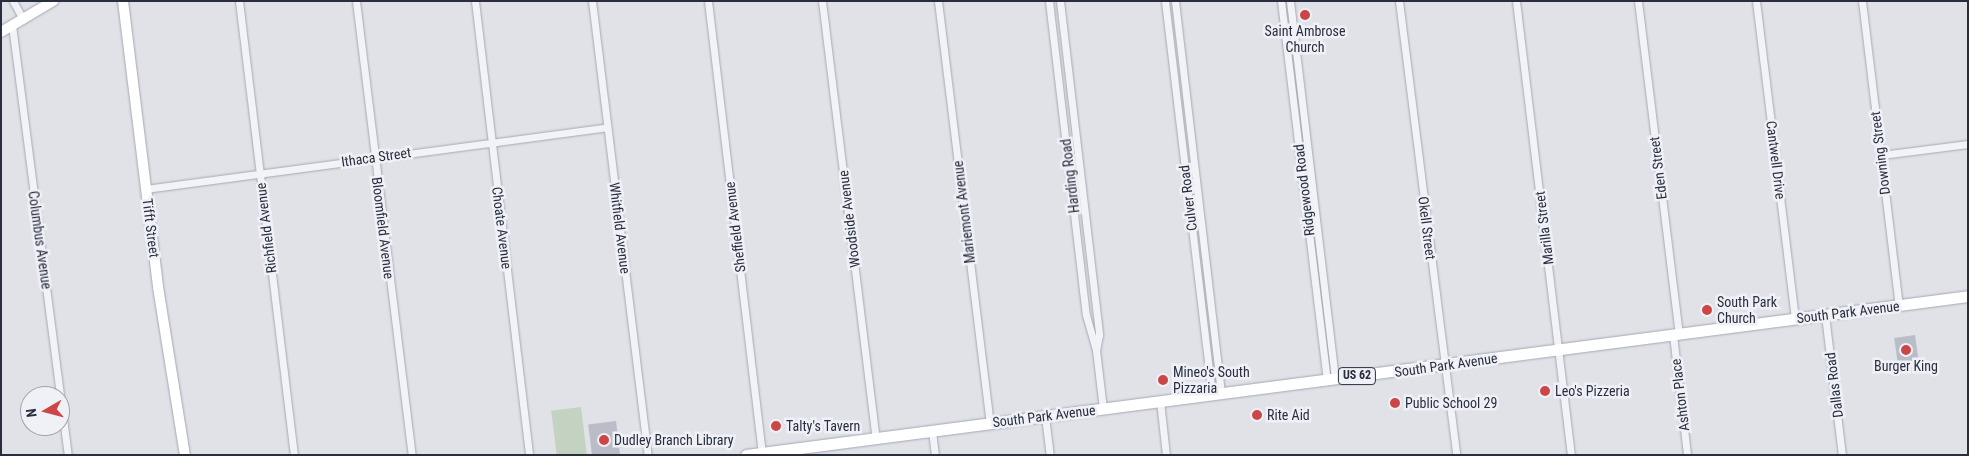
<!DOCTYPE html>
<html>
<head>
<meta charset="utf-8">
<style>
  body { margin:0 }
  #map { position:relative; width:1969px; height:456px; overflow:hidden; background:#e0e2e8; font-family:"Roboto Condensed",sans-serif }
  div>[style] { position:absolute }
  .green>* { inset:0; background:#c3d2c1; transform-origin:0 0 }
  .building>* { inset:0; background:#babdc8; transform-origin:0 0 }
  .roads { filter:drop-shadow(0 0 1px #a5a8b2) drop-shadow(0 0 1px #a5a8b2) }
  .street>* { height:7px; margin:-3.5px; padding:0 3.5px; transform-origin:3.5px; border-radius:3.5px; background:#f2f3f7 }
  .secondary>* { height:10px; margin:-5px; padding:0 5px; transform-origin:5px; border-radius:5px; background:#fff }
  .primary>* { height:11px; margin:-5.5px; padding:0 5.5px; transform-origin:5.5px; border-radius:5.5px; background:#fff }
  .dots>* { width:14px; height:14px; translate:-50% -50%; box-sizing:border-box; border:2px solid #eff1f6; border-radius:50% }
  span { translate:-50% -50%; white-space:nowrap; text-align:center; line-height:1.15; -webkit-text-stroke:5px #eff1f6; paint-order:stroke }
  .shield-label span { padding:1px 4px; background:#eff1f6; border:1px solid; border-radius:4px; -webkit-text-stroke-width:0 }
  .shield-label { font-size:12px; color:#292e3f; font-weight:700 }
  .poi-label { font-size:14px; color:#292e3f }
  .left { translate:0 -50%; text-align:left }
  .street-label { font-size:14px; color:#292e3f }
  .frame { position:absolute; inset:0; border:2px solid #292e3f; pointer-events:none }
  .north { position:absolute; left:20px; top:386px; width:50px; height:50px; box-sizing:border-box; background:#eff1f6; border:1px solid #a0a3ad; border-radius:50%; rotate:262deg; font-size:14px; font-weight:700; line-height:20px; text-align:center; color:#292e3f }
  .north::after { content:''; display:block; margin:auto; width:18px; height:22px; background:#cc4648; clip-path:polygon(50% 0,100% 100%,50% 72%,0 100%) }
</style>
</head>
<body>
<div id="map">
  <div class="green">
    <div style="left:581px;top:407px;width:48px;height:30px;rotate:83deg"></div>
  </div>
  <div class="building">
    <div style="left:1915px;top:335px;width:28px;height:21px;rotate:82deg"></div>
    <div style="left:616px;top:421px;width:34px;height:28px;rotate:83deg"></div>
  </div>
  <div class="roads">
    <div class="street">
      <div style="left:13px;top:1px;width:21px;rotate:61deg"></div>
      <div style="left:239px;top:1px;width:457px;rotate:83.1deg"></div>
      <div style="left:356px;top:1px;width:457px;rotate:83deg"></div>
      <div style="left:475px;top:1px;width:457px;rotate:83.2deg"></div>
      <div style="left:592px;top:1px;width:457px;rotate:83deg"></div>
      <div style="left:708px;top:1px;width:455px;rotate:83.2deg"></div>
      <div style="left:822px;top:1px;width:440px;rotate:83deg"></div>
      <div style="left:938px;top:1px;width:425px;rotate:83deg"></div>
      <div style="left:1049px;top:1px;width:316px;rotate:83.3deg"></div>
      <div style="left:1086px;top:315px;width:36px;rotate:74deg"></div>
      <div style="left:1096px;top:350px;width:59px;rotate:83.2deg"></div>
      <div style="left:1060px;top:1px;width:336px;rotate:83.3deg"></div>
      <div style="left:1099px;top:335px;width:15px;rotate:101deg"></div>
      <div style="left:1165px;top:1px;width:397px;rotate:83.2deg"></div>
      <div style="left:1175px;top:1px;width:395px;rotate:83.3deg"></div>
      <div style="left:1281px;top:1px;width:381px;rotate:83.1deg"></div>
      <div style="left:1290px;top:1px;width:380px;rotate:83.2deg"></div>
      <div style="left:1399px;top:1px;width:458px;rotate:82.8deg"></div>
      <div style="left:1516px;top:1px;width:457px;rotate:83.1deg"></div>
      <div style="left:1638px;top:1px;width:336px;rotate:83deg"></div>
      <div style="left:1756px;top:1px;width:320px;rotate:83deg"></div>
      <div style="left:1862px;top:1px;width:306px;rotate:83.1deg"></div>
      <div style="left:12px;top:25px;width:434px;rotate:82.6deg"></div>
      <div style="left:1881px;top:155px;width:88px;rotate:-7.2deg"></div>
      <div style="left:145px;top:189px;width:466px;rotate:-7.6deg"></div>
      <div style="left:1825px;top:315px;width:141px;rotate:83.1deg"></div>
      <div style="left:1673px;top:335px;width:121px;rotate:83.3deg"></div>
      <div style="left:1160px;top:401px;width:54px;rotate:83.7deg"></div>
      <div style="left:1045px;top:416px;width:39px;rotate:83deg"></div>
      <div style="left:932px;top:431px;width:24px;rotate:83deg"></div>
    </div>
    <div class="secondary">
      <div style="left:123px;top:1px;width:288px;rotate:83deg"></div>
      <div style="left:158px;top:287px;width:170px;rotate:80.9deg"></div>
      <div style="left:1px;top:32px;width:61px;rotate:-30.8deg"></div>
    </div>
    <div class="primary">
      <div style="left:746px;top:455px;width:1232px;rotate:-7.41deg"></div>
    </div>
  </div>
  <div class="dots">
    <div style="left:1305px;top:15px;background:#cc4648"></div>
    <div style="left:1707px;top:310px;background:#cc4648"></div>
    <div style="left:1906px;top:350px;background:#cc4648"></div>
    <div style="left:1163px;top:380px;background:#cc4648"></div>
    <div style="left:1545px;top:391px;background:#cc4648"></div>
    <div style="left:1395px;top:403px;background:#cc4648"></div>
    <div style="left:1257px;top:415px;background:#cc4648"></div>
    <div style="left:776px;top:426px;background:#cc4648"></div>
    <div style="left:604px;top:440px;background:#cc4648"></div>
  </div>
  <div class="shield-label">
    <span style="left:1357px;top:376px">US 62</span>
  </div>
  <div class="poi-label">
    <span style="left:1305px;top:39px">Saint Ambrose<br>Church</span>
    <span class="left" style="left:1717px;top:310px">South Park<br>Church</span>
    <span style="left:1906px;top:366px">Burger King</span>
    <span class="left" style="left:1173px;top:380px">Mineo's South<br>Pizzaria</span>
    <span class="left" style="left:1555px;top:391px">Leo's Pizzeria</span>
    <span class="left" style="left:1405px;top:403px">Public School 29</span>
    <span class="left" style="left:1267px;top:415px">Rite Aid</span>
    <span class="left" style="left:786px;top:426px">Talty's Tavern</span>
    <span class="left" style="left:614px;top:440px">Dudley Branch Library</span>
  </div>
  <div class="street-label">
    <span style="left:1880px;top:153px;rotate:-97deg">Downing Street</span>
    <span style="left:376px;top:157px;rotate:-8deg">Ithaca Street</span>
    <span style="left:1776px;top:160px;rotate:83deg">Cantwell Drive</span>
    <span style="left:1658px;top:168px;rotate:-97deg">Eden Street</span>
    <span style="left:1070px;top:176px;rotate:-97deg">Harding Road</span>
    <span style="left:1304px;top:190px;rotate:-97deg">Ridgewood Road</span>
    <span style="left:1188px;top:198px;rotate:-97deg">Culver Road</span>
    <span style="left:964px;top:212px;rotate:-97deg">Mariemont Avenue</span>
    <span style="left:849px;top:219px;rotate:-97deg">Woodside Avenue</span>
    <span style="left:735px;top:227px;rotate:-97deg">Sheffield Avenue</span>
    <span style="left:151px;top:228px;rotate:83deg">Tifft Street</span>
    <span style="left:266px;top:228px;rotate:-97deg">Richfield Avenue</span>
    <span style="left:383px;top:228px;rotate:83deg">Bloomfield Avenue</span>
    <span style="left:502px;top:228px;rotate:83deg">Choate Avenue</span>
    <span style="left:620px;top:228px;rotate:83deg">Whitfield Avenue</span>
    <span style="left:1427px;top:228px;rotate:83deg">Okell Street</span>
    <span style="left:1544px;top:228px;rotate:-97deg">Marilla Street</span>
    <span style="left:40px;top:240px;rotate:82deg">Columbus Avenue</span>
    <span style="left:1848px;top:312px;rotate:-7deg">South Park Avenue</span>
    <span style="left:1446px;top:365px;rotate:-8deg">South Park Avenue</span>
    <span style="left:1834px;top:385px;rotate:-97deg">Dallas Road</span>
    <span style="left:1680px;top:395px;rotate:-97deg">Ashton Place</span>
    <span style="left:1044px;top:416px;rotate:-7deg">South Park Avenue</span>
  </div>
  <div class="frame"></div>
  <div class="north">N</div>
</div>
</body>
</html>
